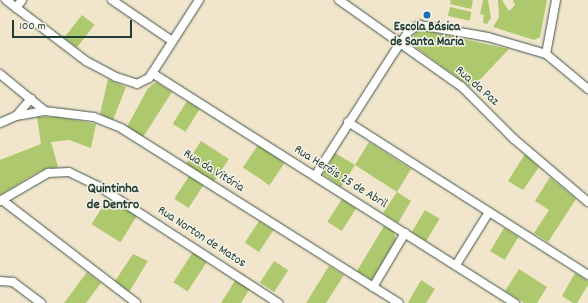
<!DOCTYPE html>
<html>
<head>
<meta charset="utf-8">
<style>
  body { margin:0 }
  #map { position:relative; width:588px; height:303px; overflow:hidden; background:#f1e5cb; font-family:Dekko,sans-serif }
  div>[style] { position:absolute }
  .green>* { inset:0; background:#aec86e; transform-origin:0 0 }
  .roads { filter:drop-shadow(0 0 1px #3e564b) drop-shadow(0 0 1px #3e564b) }
  .street>* { height:8px; margin:-4px; padding:0 4px; transform-origin:4px; border-radius:4px; background:#fff }
  .dots>* { width:11px; height:11px; translate:-50% -50%; box-sizing:border-box; border:2px solid #f7f3e8; border-radius:50% }
  span { translate:-50% -50%; white-space:nowrap; text-align:center; line-height:1.15; -webkit-text-stroke:3px #f7f3e8; paint-order:stroke }
  .poi-label { font-size:13px; color:#1f3d34; font-weight:700 }
  .street-label { font-size:13px; color:#1f3d34 }
  .neighbourhood-label { font-size:14px; color:#1f3d34; font-weight:700 }
  .scale { position:absolute; left:12px; top:20px; width:120px; height:18px; box-sizing:border-box; border:2px solid #1f3d34; border-top:0; padding-left:5px; font-size:12px; line-height:14px; white-space:nowrap; color:#1f3d34; -webkit-text-stroke:3px #f7f3e8; paint-order:stroke }
</style>
</head>
<body>
<div id="map">
  <div class="green">
    <div style="clip-path:polygon(451px 0,473px 0,471px 9px,450px 4px)"></div>
    <div style="clip-path:polygon(483px 0,488px 0,491px 18px,487px 24px,483px 23px,484px 15px,480px 14px)"></div>
    <div style="clip-path:polygon(498px 0,502px 0,509px 11px,515px 5px,513px 0,547px 0,540px 37px,534px 40px,493px 27px,499px 17px)"></div>
    <div style="left:450px;top:7px;width:22px;height:9px;rotate:13deg"></div>
    <div style="left:82px;top:15px;width:16px;height:29px;rotate:38deg"></div>
    <div style="clip-path:polygon(418px 31px,426px 31px,509px 49px,472px 88px,414px 46px,413px 36px)"></div>
    <div style="clip-path:polygon(108px 79px,126px 87px,113px 120px,100px 114px)"></div>
    <div style="clip-path:polygon(156px 82px,172px 92px,143px 137px,127px 127px,148px 88px)"></div>
    <div style="left:187px;top:101px;width:15px;height:27px;rotate:32deg"></div>
    <div style="clip-path:polygon(37px 117px,59px 117px,96px 124px,91px 148px,69px 140px,51px 142px,58px 167px,40px 171px,0 195px,0 160px,41px 144px)"></div>
    <div style="left:201px;top:141px;width:33px;height:27px;rotate:33deg"></div>
    <div style="clip-path:polygon(369px 142px,411px 169px,397px 192px,411px 201px,398px 223px,383px 213px,397px 192px,355px 165px,341px 187px,323px 174px,335px 153px,355px 165px)"></div>
    <div style="left:258px;top:145px;width:32px;height:27px;rotate:34deg"></div>
    <div style="clip-path:polygon(525px 154px,539px 167px,523px 190px,508px 181px)"></div>
    <div style="left:189px;top:176px;width:17px;height:27px;rotate:33deg"></div>
    <div style="clip-path:polygon(550px 177px,576px 199px,548px 242px,534px 233px,549px 210px,535px 201px)"></div>
    <div style="left:108px;top:198px;width:34px;height:31px;rotate:32deg"></div>
    <div style="left:342px;top:199px;width:17px;height:27px;rotate:33deg"></div>
    <div style="left:425px;top:210px;width:17px;height:26px;rotate:31deg"></div>
    <div style="left:259px;top:221px;width:17px;height:26px;rotate:33deg"></div>
    <div style="clip-path:polygon(384px 226px,394px 232px,396px 239px,372px 280px,357px 271px)"></div>
    <div style="left:504px;top:228px;width:17px;height:27px;rotate:31deg"></div>
    <div style="left:193px;top:252px;width:17px;height:36px;rotate:33deg"></div>
    <div style="clip-path:polygon(133px 254px,148px 261px,129px 292px,115px 281px)"></div>
    <div style="left:274px;top:261px;width:17px;height:26px;rotate:33deg"></div>
    <div style="clip-path:polygon(329px 266px,344px 275px,326px 303px,306px 303px)"></div>
    <div style="clip-path:polygon(519px 269px,547px 287px,537px 303px,524px 303px,505px 291px)"></div>
    <div style="clip-path:polygon(87px 272px,101px 283px,86px 303px,64px 303px)"></div>
    <div style="clip-path:polygon(575px 273px,588px 281px,588px 285px,577px 303px,573px 303px,562px 296px)"></div>
    <div style="clip-path:polygon(236px 279px,250px 288px,241px 303px,221px 303px)"></div>
    <div style="clip-path:polygon(421px 280px,435px 289px,426px 303px,408px 303px)"></div>
  </div>
  <div class="roads">
    <div class="street">
      <div style="left:6px;top:0;width:101px;rotate:37.3deg"></div>
      <div style="left:86px;top:61px;width:34px;rotate:28deg"></div>
      <div style="left:116px;top:77px;width:22px;rotate:18deg"></div>
      <div style="left:137px;top:84px;width:13px;rotate:-27deg"></div>
      <div style="left:149px;top:78px;width:93px;rotate:-57.3deg"></div>
      <div style="left:112px;top:0;width:73px;rotate:34.3deg"></div>
      <div style="left:339px;top:0;width:151px;rotate:35.3deg"></div>
      <div style="left:462px;top:87px;width:74px;rotate:45deg"></div>
      <div style="left:514px;top:139px;width:97px;rotate:40.4deg"></div>
      <div style="left:16px;top:8px;width:10px;rotate:-53deg"></div>
      <div style="left:546px;top:54px;width:55px;rotate:-79.5deg"></div>
      <div style="left:152px;top:73px;width:430px;rotate:32.4deg"></div>
      <div style="left:0;top:74px;width:58px;rotate:39.4deg"></div>
      <div style="left:16px;top:116px;width:23px;rotate:-49deg"></div>
      <div style="left:348px;top:122px;width:285px;rotate:32.5deg"></div>
      <div style="left:0;top:123px;width:17px;rotate:-24deg"></div>
      <div style="left:16px;top:116px;width:29px;rotate:-10deg"></div>
      <div style="left:45px;top:111px;width:49px;rotate:7deg"></div>
      <div style="left:94px;top:117px;width:29px;rotate:22deg"></div>
      <div style="left:121px;top:128px;width:328px;rotate:32.2deg"></div>
      <div style="left:315px;top:176px;width:148px;rotate:-57.4deg"></div>
      <div style="left:395px;top:51px;width:24px;rotate:-55deg"></div>
      <div style="left:409px;top:31px;width:12px;rotate:-31deg"></div>
      <div style="left:419px;top:25px;width:70px;rotate:9.9deg"></div>
      <div style="left:488px;top:37px;width:60px;rotate:16.3deg"></div>
      <div style="left:546px;top:54px;width:55px;rotate:39.8deg"></div>
      <div style="left:2px;top:200px;width:169px;rotate:37.5deg"></div>
      <div style="left:0;top:201px;width:56px;rotate:-30.3deg"></div>
      <div style="left:48px;top:173px;width:21px;rotate:-3deg"></div>
      <div style="left:69px;top:172px;width:32px;rotate:26deg"></div>
      <div style="left:98px;top:186px;width:215px;rotate:33deg"></div>
      <div style="left:456px;top:265px;width:62px;rotate:-58.1deg"></div>
      <div style="left:0;top:281px;width:13px;rotate:4deg"></div>
      <div style="left:13px;top:282px;width:35px;rotate:37deg"></div>
      <div style="left:373px;top:287px;width:63px;rotate:-59.3deg"></div>
    </div>
  </div>
  <div class="dots">
    <div style="left:427px;top:15px;background:#1f6fb2"></div>
  </div>
  <div class="poi-label">
    <span style="left:427px;top:36px">Escola Básica<br>de Santa Maria</span>
  </div>
  <div class="street-label">
    <span style="left:476px;top:87px;rotate:41deg">Rua da Paz</span>
    <span style="left:213px;top:172px;rotate:32deg">Rua da Vitória</span>
    <span style="left:340px;top:178px;rotate:32deg">Rua Heróis 25 de Abril</span>
    <span style="left:201px;top:238px;rotate:33deg">Rua Norton de Matos</span>
  </div>
  <div class="neighbourhood-label">
    <span style="left:113px;top:197px">Quintinha<br>de Dentro</span>
  </div>
  <div class="scale">100 m</div>
</div>
</body>
</html>
